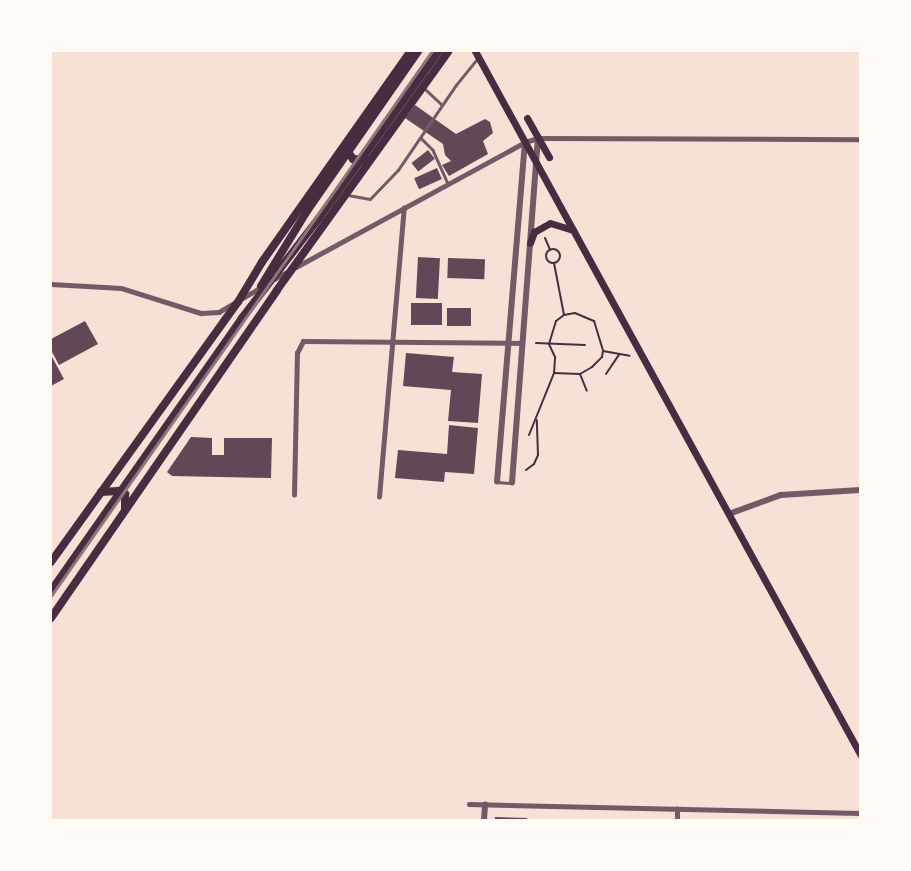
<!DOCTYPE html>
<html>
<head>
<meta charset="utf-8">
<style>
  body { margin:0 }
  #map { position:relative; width:911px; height:871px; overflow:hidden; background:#f7e1d7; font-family:"Noto Sans",sans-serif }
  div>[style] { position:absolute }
  .building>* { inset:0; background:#644757; transform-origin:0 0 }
  .path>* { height:2px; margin:-1px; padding:0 1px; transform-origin:1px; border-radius:1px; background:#4a2c40 }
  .path>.ring { margin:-1px; padding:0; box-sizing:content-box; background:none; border:2px solid #4a2c40; border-radius:50% }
  .service>* { height:2.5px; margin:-1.25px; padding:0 1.25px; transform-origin:1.25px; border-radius:1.25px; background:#755966 }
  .minor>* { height:4.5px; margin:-2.25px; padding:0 2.25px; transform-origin:2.25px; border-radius:2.25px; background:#755966 }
  .tertiary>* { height:5.5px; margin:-2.75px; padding:0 2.75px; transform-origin:2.75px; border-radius:2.75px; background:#755966 }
  .secondary>* { height:7px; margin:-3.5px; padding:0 3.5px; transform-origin:3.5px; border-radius:3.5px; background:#4a2c40 }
  .primary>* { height:8px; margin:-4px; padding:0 4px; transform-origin:4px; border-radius:4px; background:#4a2c40 }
  .trunk>* { height:8px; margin:-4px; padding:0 4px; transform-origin:4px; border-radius:4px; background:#4a2c40 }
  .rail>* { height:2.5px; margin:-1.25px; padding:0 1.25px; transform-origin:1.25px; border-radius:1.25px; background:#8f747c }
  span { translate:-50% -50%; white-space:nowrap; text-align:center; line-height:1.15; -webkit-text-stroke:5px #fffaf5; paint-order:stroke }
  .frame { position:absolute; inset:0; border:52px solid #fffaf5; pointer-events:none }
</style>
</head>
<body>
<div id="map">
  <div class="building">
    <div style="clip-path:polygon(415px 105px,456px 134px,485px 119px,490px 122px,493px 133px,483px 141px,488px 154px,449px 176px,442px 165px,451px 161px,445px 155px,443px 144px,405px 118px)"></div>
    <div style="left:428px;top:150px;width:11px;height:21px;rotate:52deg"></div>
    <div style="left:437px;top:168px;width:12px;height:25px;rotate:66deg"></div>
    <div style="left:418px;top:257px;width:22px;height:41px;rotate:3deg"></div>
    <div style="left:448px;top:258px;width:37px;height:20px;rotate:2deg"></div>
    <div style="left:411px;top:303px;width:31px;height:22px"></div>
    <div style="left:447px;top:308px;width:24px;height:18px"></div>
    <div style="clip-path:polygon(85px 321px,98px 344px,59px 365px,51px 350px,51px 339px)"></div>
    <div style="clip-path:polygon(406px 353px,454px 357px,452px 372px,482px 374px,478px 423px,448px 421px,451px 390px,403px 386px)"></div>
    <div style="clip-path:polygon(51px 355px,64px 379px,51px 386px)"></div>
    <div style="clip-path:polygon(449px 425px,478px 428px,474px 474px,445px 472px,444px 482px,395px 478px,398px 450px,447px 454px)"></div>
    <div style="clip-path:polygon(191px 437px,212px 438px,212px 455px,224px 455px,224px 438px,272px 438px,271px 478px,172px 476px,167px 472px)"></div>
    <div style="clip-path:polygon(495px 817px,527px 818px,527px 820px,495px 820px)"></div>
  </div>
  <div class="path">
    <div style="left:545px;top:238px;width:13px;rotate:67deg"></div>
    <div class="ring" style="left:546px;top:249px;width:12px;height:12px"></div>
    <div style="left:554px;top:263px;width:53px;rotate:79.1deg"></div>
    <div style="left:536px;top:343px;width:49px;rotate:2.3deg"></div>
    <div style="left:554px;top:373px;width:26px;rotate:2deg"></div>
    <div style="left:580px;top:374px;width:14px;rotate:-30deg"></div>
    <div style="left:592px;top:367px;width:14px;rotate:-45deg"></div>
    <div style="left:602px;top:357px;width:6px;rotate:-81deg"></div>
    <div style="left:603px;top:351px;width:27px;rotate:10deg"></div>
    <div style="left:580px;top:374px;width:18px;rotate:68deg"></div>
    <div style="left:606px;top:374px;width:23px;rotate:-56deg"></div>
    <div style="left:529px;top:435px;width:67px;rotate:-68deg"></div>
    <div style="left:554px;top:373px;width:16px;rotate:-86deg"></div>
    <div style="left:555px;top:357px;width:14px;rotate:-115deg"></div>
    <div style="left:549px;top:344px;width:24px;rotate:-73deg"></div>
    <div style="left:556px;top:321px;width:10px;rotate:-37deg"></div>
    <div style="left:564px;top:315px;width:11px;rotate:-10deg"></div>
    <div style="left:575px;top:313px;width:21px;rotate:23deg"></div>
    <div style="left:594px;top:321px;width:31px;rotate:73deg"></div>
    <div style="left:526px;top:470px;width:10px;rotate:-37deg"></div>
    <div style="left:534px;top:464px;width:10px;rotate:-66deg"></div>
    <div style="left:538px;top:455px;width:35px;rotate:-92deg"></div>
  </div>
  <div class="service">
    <div style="left:423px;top:87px;width:26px;rotate:43deg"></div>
    <div style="left:421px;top:138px;width:17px;rotate:45deg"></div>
    <div style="left:433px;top:150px;width:36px;rotate:66deg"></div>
    <div style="left:348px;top:195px;width:22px;rotate:10deg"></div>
    <div style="left:370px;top:199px;width:40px;rotate:-46deg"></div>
    <div style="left:398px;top:170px;width:103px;rotate:-55.7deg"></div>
    <div style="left:456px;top:85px;width:33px;rotate:-51deg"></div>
    <div style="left:497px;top:482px;width:14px;rotate:4deg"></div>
  </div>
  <div class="minor">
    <div style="left:296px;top:267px;width:261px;rotate:-28.6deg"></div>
    <div style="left:525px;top:142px;width:14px;rotate:-17deg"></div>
    <div style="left:538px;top:138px;width:322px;rotate:0.2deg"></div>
    <div style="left:274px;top:279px;width:17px;rotate:-28deg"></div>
    <div style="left:51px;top:284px;width:70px;rotate:3.3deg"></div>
    <div style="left:121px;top:288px;width:84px;rotate:17.4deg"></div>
    <div style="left:201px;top:313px;width:18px;rotate:-3deg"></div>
    <div style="left:219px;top:312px;width:51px;rotate:-30.6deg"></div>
    <div style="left:294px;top:495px;width:142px;rotate:-88.8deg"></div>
    <div style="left:297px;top:353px;width:13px;rotate:-63deg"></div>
    <div style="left:303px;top:341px;width:219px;rotate:0.5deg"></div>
    <div style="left:379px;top:497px;width:290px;rotate:-85.1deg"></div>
    <div style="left:469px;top:804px;width:391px;rotate:1.3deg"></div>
    <div style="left:677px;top:820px;width:11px;rotate:-90deg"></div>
  </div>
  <div class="tertiary">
    <div style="left:497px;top:482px;width:341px;rotate:-85.3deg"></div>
    <div style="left:512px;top:483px;width:346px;rotate:-85.7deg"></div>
    <div style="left:729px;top:514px;width:55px;rotate:-20.1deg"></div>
    <div style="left:781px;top:495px;width:79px;rotate:-3.6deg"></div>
    <div style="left:484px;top:820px;width:15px;rotate:-86deg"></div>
  </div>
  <div class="secondary">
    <div style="left:475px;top:51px;width:802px;rotate:61.29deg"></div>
    <div style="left:527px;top:118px;width:45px;rotate:60.6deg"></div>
    <div style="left:530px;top:243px;width:12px;rotate:-70deg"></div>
    <div style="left:534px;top:232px;width:18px;rotate:-29deg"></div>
    <div style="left:550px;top:223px;width:24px;rotate:17deg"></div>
  </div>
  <div class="primary">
    <div style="left:346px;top:149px;width:12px;rotate:55deg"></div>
    <div style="left:353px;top:159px;width:13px;rotate:4deg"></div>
    <div style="left:101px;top:492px;width:17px;rotate:-3deg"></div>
    <div style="left:118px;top:491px;width:8px;rotate:23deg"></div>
    <div style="left:125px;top:494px;width:16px;rotate:90deg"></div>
    <div style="left:51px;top:562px;width:320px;rotate:-54.3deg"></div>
    <div style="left:238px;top:302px;width:47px;rotate:-59deg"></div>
    <div style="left:262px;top:262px;width:258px;rotate:-54.8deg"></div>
    <div style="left:51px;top:618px;width:398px;rotate:-55.4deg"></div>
    <div style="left:277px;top:290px;width:294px;rotate:-54.3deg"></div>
  </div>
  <div class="trunk">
    <div style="left:261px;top:286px;width:88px;rotate:-58.5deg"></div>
    <div style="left:307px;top:211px;width:195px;rotate:-55.2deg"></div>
    <div style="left:51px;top:591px;width:333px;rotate:-55deg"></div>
    <div style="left:242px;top:318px;width:126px;rotate:-52.4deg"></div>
    <div style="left:319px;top:218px;width:206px;rotate:-54.3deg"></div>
  </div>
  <div class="rail">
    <div style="left:51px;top:596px;width:665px;rotate:-55.04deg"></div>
  </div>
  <div class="frame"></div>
</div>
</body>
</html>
